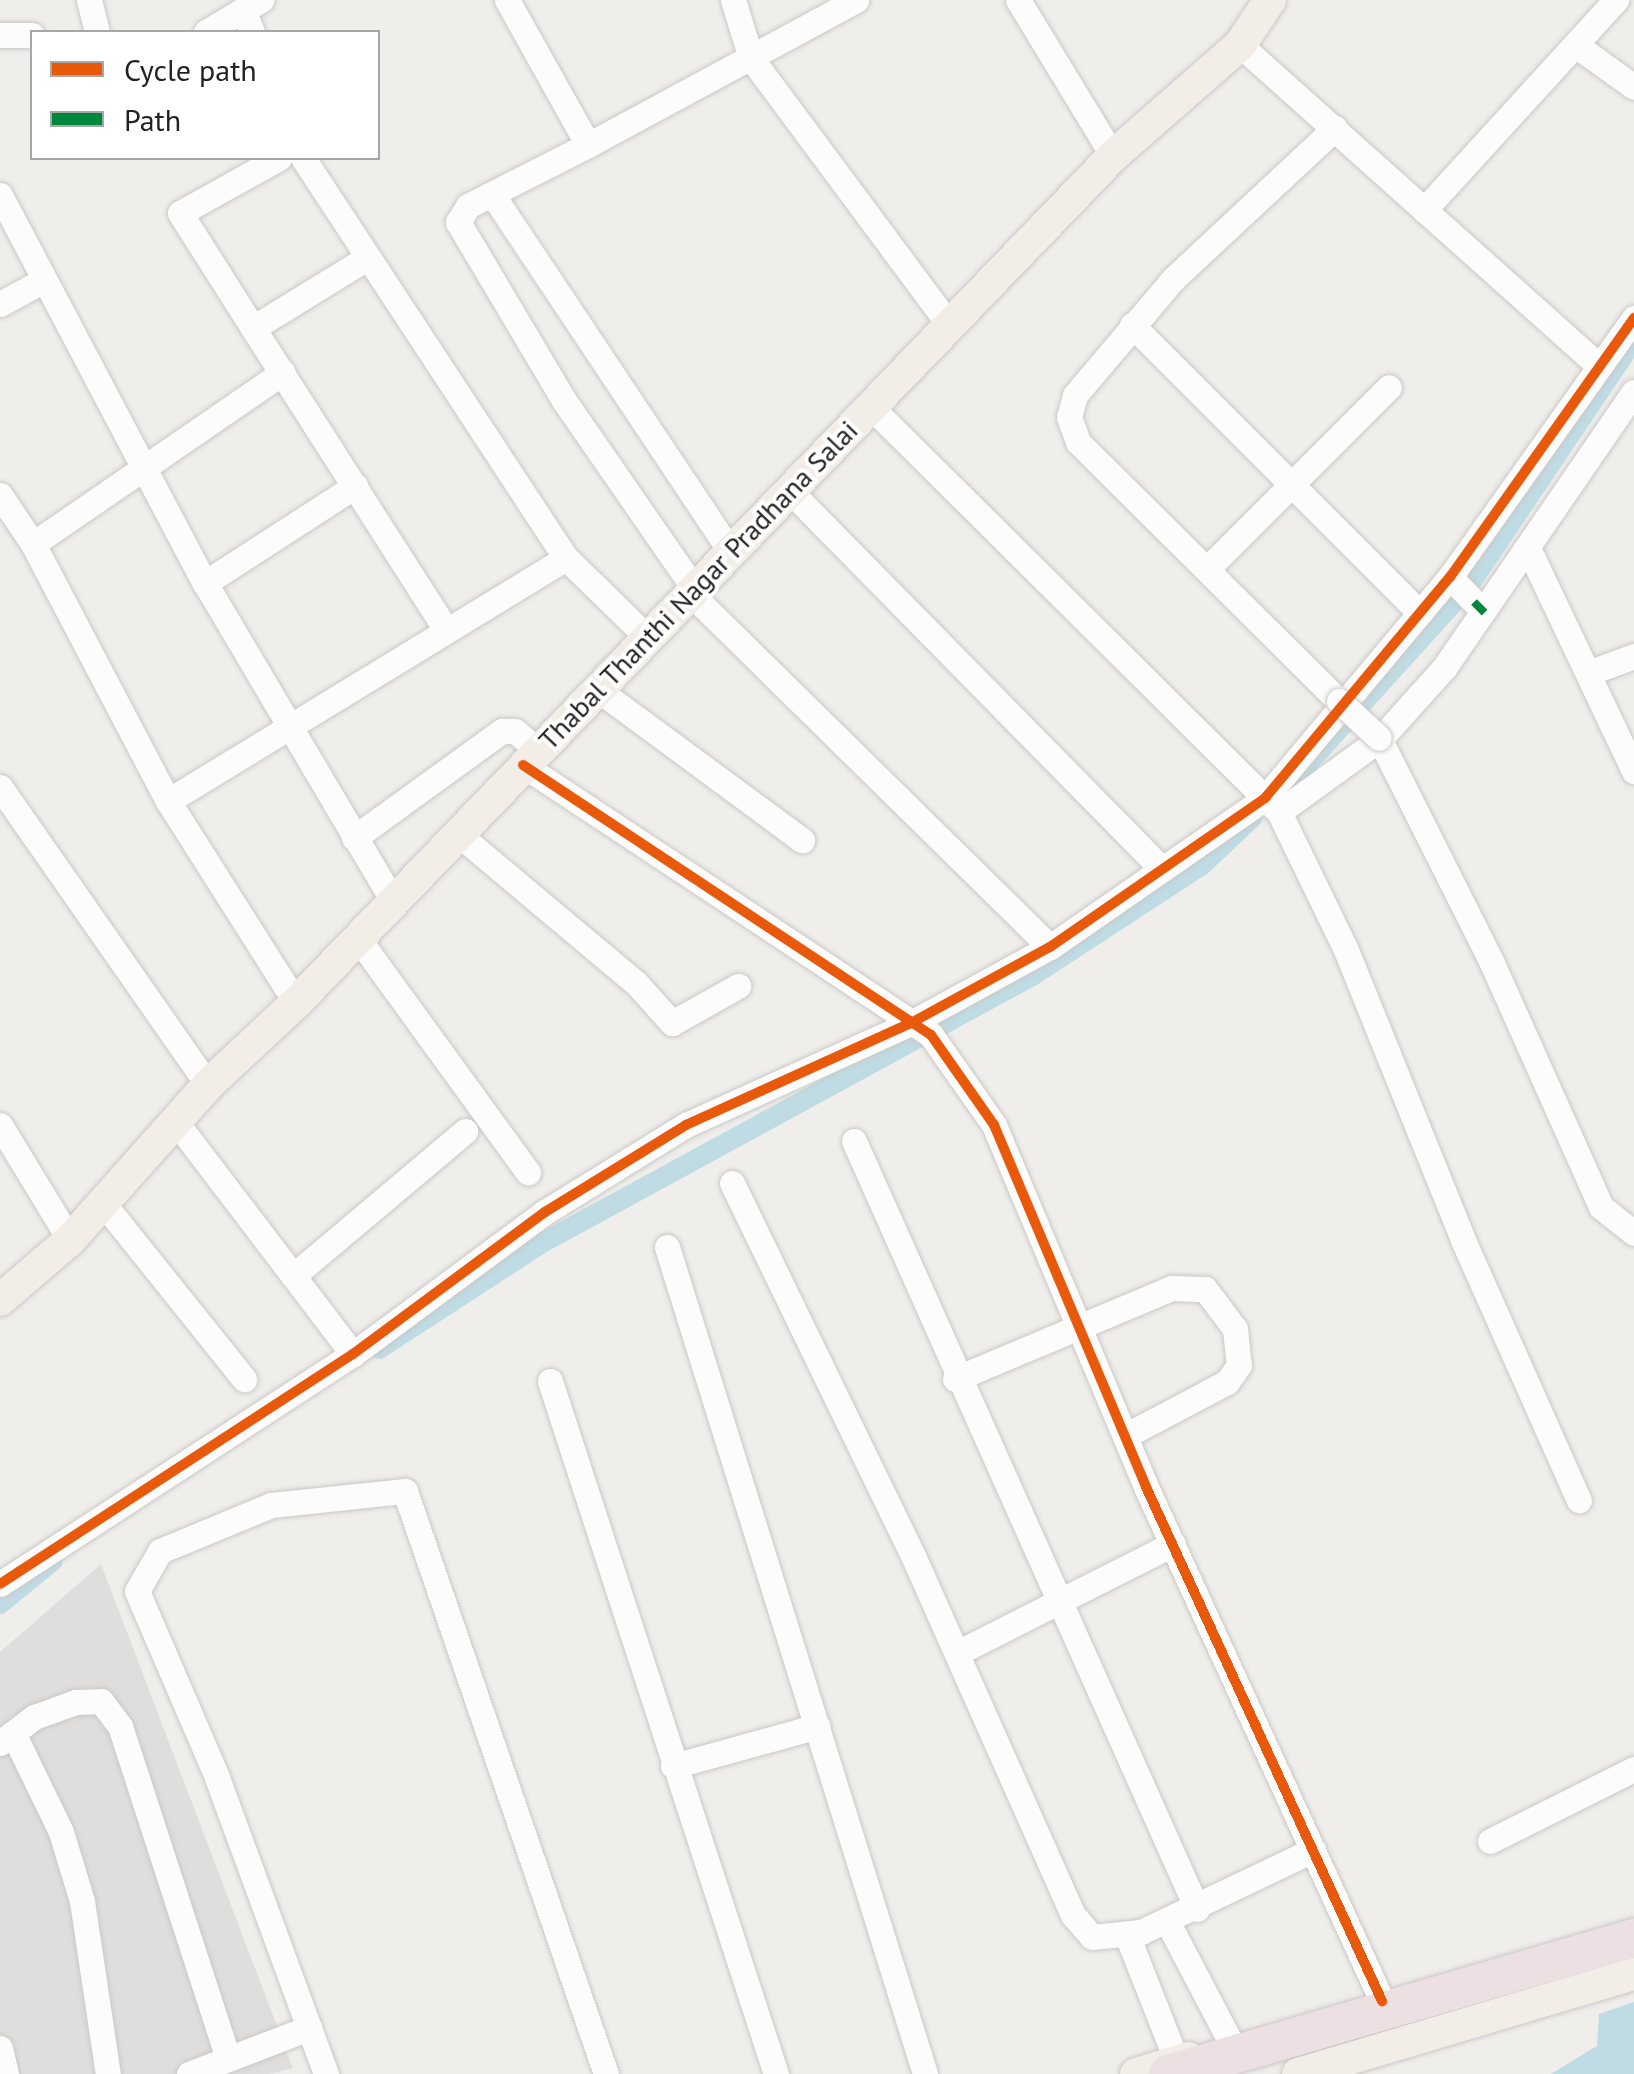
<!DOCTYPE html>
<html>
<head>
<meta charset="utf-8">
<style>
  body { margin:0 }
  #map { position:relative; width:1634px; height:2074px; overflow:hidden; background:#f0eeeb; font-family:"PT Sans",sans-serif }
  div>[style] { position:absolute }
  .residential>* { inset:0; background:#dfdedc }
  .water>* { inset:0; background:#bfdbe3 }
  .canal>* { height:20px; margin:-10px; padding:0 10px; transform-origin:10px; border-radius:10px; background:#bfdbe3 }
  .roads { filter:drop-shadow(0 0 2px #c9c8c7) drop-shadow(0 0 2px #c9c8c7) }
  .minor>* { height:25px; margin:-12.5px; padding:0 12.5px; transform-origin:12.5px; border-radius:12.5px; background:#fdfcfc }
  .major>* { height:32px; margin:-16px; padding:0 16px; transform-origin:16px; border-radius:16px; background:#f3ede7 }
  .highway>* { height:38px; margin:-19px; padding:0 19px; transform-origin:19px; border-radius:19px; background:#ece0e2 }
  .bridges { filter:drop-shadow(0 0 2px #c9c8c7) drop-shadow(0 0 2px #c9c8c7) }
  .minor-bridge>* { height:25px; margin:-12.5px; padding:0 12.5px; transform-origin:12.5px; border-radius:12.5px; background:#fdfcfc }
  .quiet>* { height:8px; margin-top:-4px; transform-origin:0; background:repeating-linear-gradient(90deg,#00873e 0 15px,transparent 0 23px) }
  .cycleway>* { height:10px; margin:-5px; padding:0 5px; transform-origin:5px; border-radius:5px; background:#e8590c }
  span { translate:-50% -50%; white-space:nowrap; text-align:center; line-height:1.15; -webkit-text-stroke:8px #fff; paint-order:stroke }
  .street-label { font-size:28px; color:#222 }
  .legend { position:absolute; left:30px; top:30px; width:350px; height:130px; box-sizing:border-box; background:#fff; border:2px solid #a7a7a7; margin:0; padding:12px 18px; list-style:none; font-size:30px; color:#222 }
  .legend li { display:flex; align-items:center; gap:20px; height:50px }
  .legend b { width:50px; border:2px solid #a7a7a7 }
</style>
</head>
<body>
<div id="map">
  <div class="residential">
    <div style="clip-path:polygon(101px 1564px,293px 2068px,270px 2074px,0 2074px,0 1652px)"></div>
  </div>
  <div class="water">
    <div style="clip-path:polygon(1634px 2002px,1634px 2074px,1551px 2074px,1597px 2046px,1599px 2014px)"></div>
  </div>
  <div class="canal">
    <div style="left:1293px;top:780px;width:261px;rotate:-47.8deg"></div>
    <div style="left:1468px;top:587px;width:298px;rotate:-56.1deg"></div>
    <div style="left:379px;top:1349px;width:197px;rotate:-33deg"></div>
    <div style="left:544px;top:1242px;width:556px;rotate:-28.59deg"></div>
    <div style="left:1032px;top:976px;width:202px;rotate:-33.1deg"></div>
    <div style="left:1201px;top:866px;width:71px;rotate:-43.3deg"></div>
    <div style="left:0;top:1604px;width:68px;rotate:-39.1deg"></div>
  </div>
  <div class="roads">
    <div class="minor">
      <div style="left:89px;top:0;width:33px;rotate:76deg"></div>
      <div style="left:507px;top:0;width:166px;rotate:60.8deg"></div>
      <div style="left:588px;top:145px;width:305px;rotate:-28.4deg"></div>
      <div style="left:733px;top:0;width:61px;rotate:72.8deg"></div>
      <div style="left:751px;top:58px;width:332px;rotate:53.4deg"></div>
      <div style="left:1018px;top:0;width:183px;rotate:58.7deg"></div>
      <div style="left:206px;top:32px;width:43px;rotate:-30.7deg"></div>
      <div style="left:252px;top:32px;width:24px;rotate:-112deg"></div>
      <div style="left:243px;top:10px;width:21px;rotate:-29deg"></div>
      <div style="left:0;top:35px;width:32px"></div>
      <div style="left:1240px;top:45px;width:482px;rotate:41.8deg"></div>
      <div style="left:1577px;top:46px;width:70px;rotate:35.7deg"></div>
      <div style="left:1335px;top:128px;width:220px;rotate:137deg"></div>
      <div style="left:1174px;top:278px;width:153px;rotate:130.2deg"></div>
      <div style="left:1075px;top:395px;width:23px;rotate:105deg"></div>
      <div style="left:1069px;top:417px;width:27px;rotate:70deg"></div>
      <div style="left:1078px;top:442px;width:368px;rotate:44.8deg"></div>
      <div style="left:588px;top:145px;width:135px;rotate:153.1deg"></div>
      <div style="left:468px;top:206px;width:19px;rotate:122deg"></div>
      <div style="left:458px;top:222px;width:209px;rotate:59.3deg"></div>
      <div style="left:565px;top:402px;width:226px;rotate:55.3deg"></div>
      <div style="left:279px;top:158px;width:113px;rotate:150.9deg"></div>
      <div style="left:180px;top:213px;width:136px;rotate:57.6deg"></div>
      <div style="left:253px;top:328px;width:132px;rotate:-31.6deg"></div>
      <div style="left:303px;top:158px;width:479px;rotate:56.7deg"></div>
      <div style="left:566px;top:558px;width:113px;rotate:44.3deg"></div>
      <div style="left:492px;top:194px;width:429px;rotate:56.3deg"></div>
      <div style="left:0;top:195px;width:439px;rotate:62.2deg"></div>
      <div style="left:205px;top:583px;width:371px;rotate:59.4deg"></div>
      <div style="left:1424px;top:210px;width:285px;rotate:-47.6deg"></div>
      <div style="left:0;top:304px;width:50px;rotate:-28.6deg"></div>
      <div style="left:1132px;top:325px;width:407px;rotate:45deg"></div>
      <div style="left:253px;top:328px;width:355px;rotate:57.4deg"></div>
      <div style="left:870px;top:406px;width:576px;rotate:44.79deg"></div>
      <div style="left:1279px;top:812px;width:153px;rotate:64.1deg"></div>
      <div style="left:1346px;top:950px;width:313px;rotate:68deg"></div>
      <div style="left:1463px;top:1240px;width:285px;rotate:66deg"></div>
      <div style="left:789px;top:490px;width:532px;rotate:45.46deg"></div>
      <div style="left:0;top:495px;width:59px;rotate:56deg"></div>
      <div style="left:33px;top:544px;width:290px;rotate:62.3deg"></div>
      <div style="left:168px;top:801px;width:239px;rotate:57.6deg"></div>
      <div style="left:33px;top:544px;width:303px;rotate:-34.5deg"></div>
      <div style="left:1529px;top:550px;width:245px;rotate:64.6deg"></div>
      <div style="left:1207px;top:569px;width:257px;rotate:-45deg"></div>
      <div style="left:1450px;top:577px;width:35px;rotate:46deg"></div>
      <div style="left:205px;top:583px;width:179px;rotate:-32.9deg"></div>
      <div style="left:690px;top:593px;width:505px;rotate:44.52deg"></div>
      <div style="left:1591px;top:672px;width:46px;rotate:-20.4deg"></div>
      <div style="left:597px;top:689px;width:255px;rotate:36.4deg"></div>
      <div style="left:1379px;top:738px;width:252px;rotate:63.3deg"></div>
      <div style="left:1492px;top:963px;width:267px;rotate:65.9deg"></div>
      <div style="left:1601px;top:1207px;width:42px;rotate:38.2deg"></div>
      <div style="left:523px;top:765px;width:489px;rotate:33.5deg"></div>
      <div style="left:931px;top:1035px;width:110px;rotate:55deg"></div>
      <div style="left:994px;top:1125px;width:393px;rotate:67.2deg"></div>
      <div style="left:1146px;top:1487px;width:566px;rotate:65.34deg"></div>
      <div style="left:0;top:787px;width:363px;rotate:55.1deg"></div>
      <div style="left:168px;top:801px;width:466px;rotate:-31.4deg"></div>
      <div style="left:1279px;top:812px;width:125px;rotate:-35.9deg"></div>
      <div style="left:1380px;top:739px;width:96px;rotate:-48deg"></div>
      <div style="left:1444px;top:668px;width:335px;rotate:-55.5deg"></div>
      <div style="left:457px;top:833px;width:234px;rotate:40deg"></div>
      <div style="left:636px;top:983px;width:54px;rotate:48deg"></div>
      <div style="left:672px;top:1023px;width:76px;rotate:-29.3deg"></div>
      <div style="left:354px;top:838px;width:183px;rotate:-35.9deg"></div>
      <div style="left:502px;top:731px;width:13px"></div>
      <div style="left:515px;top:731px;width:30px;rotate:40deg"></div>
      <div style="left:357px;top:937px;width:291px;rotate:54deg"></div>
      <div style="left:176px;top:1122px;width:292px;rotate:52.7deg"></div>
      <div style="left:0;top:1125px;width:135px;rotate:58.7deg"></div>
      <div style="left:854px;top:1141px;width:841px;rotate:65.93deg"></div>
      <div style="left:732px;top:1183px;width:417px;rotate:64.1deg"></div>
      <div style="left:914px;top:1558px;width:391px;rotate:66deg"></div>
      <div style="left:1073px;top:1915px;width:29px;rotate:49deg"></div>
      <div style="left:1092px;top:1937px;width:49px;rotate:-5.8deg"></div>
      <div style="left:1141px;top:1932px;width:191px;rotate:-25.5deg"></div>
      <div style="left:103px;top:1203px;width:226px;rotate:51.3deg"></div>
      <div style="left:667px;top:1247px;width:866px;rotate:72.67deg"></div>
      <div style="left:293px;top:1276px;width:225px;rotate:-40.1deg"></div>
      <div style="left:955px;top:1379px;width:235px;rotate:-22.8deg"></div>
      <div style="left:1172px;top:1288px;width:33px;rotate:2deg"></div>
      <div style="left:1205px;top:1289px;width:50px;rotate:53.1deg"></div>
      <div style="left:1235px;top:1329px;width:36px;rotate:84deg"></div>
      <div style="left:1239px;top:1365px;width:21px;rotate:125deg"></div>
      <div style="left:1227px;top:1382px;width:115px;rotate:152.1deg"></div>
      <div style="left:550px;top:1381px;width:729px;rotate:71.94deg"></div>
      <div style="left:0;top:1584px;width:421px;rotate:-33.1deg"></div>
      <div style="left:353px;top:1354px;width:239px;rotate:-36.5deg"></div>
      <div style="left:545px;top:1212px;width:166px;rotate:-31.7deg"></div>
      <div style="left:686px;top:1125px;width:247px;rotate:-24.4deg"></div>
      <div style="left:911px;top:1023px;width:158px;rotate:-28.7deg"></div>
      <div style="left:1050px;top:947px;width:262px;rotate:-34.7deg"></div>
      <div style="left:1265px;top:798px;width:288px;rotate:-50.1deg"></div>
      <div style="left:1450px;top:577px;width:318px;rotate:-54.6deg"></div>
      <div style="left:957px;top:1653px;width:242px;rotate:-26.8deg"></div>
      <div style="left:13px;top:1733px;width:110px;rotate:64.1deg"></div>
      <div style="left:61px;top:1832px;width:72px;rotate:73.1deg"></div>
      <div style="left:82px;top:1901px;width:175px;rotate:81.5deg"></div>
      <div style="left:0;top:1743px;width:43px;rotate:-37.4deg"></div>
      <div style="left:34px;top:1717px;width:45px;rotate:-19.7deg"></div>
      <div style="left:76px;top:1702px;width:25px;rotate:-2deg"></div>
      <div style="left:101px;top:1701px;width:31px;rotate:53deg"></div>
      <div style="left:120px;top:1726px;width:350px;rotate:72deg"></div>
      <div style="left:673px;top:1766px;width:150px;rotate:-15.4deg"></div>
      <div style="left:1490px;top:1841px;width:161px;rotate:-26.6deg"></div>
      <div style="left:1167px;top:1921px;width:140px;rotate:62.3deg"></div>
      <div style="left:1127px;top:1935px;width:136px;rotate:68.5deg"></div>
      <div style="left:0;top:2048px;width:27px;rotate:77deg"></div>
      <div style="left:189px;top:2074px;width:129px;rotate:-21deg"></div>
      <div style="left:326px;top:2074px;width:316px;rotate:-110.2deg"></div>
      <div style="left:217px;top:1777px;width:202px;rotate:-113.3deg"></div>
      <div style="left:137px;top:1591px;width:46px;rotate:-60.1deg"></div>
      <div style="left:160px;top:1551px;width:120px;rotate:-22.5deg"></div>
      <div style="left:271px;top:1505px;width:135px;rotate:-6deg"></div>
      <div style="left:405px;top:1491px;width:617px;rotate:70.98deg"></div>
    </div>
    <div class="major">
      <div style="left:0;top:1300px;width:92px;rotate:-40.6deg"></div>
      <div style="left:70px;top:1240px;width:208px;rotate:-48.3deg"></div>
      <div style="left:208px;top:1085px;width:120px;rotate:-43deg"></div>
      <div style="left:296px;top:1003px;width:1177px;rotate:-46.03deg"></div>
      <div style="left:1113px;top:156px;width:169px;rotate:-41.2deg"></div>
      <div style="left:1240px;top:45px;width:54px;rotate:-56.3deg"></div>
      <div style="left:1136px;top:2074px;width:55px;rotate:-16.8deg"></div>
      <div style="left:1298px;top:2074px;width:351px;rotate:-16.6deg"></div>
    </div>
    <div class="highway">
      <div style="left:1168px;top:2074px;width:485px;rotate:-16.3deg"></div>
    </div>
  </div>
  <div class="bridges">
    <div class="minor-bridge">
      <div style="left:1339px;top:701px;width:54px;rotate:42.8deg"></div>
    </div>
  </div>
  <div class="quiet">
    <div style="left:1474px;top:602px;width:16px;rotate:45deg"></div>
  </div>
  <div class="cycleway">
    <div style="left:523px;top:765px;width:489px;rotate:33.5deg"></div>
    <div style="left:931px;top:1035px;width:110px;rotate:55deg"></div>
    <div style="left:994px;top:1125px;width:393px;rotate:67.2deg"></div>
    <div style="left:1146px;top:1487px;width:566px;rotate:65.34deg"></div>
    <div style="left:0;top:1584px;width:421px;rotate:-33.1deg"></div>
    <div style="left:353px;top:1354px;width:239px;rotate:-36.5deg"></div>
    <div style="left:545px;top:1212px;width:166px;rotate:-31.7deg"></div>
    <div style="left:686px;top:1125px;width:247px;rotate:-24.4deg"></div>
    <div style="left:911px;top:1023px;width:158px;rotate:-28.7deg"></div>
    <div style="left:1050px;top:947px;width:262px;rotate:-34.7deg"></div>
    <div style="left:1265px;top:798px;width:288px;rotate:-50.1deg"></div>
    <div style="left:1450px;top:577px;width:318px;rotate:-54.6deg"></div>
  </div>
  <div class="street-label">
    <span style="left:698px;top:585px;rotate:-46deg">Thabal Thanthi Nagar Pradhana Salai</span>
  </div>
  <ul class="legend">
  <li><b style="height:12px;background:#e8590c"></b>Cycle path</li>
  <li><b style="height:12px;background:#00873e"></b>Path</li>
  </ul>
</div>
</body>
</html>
